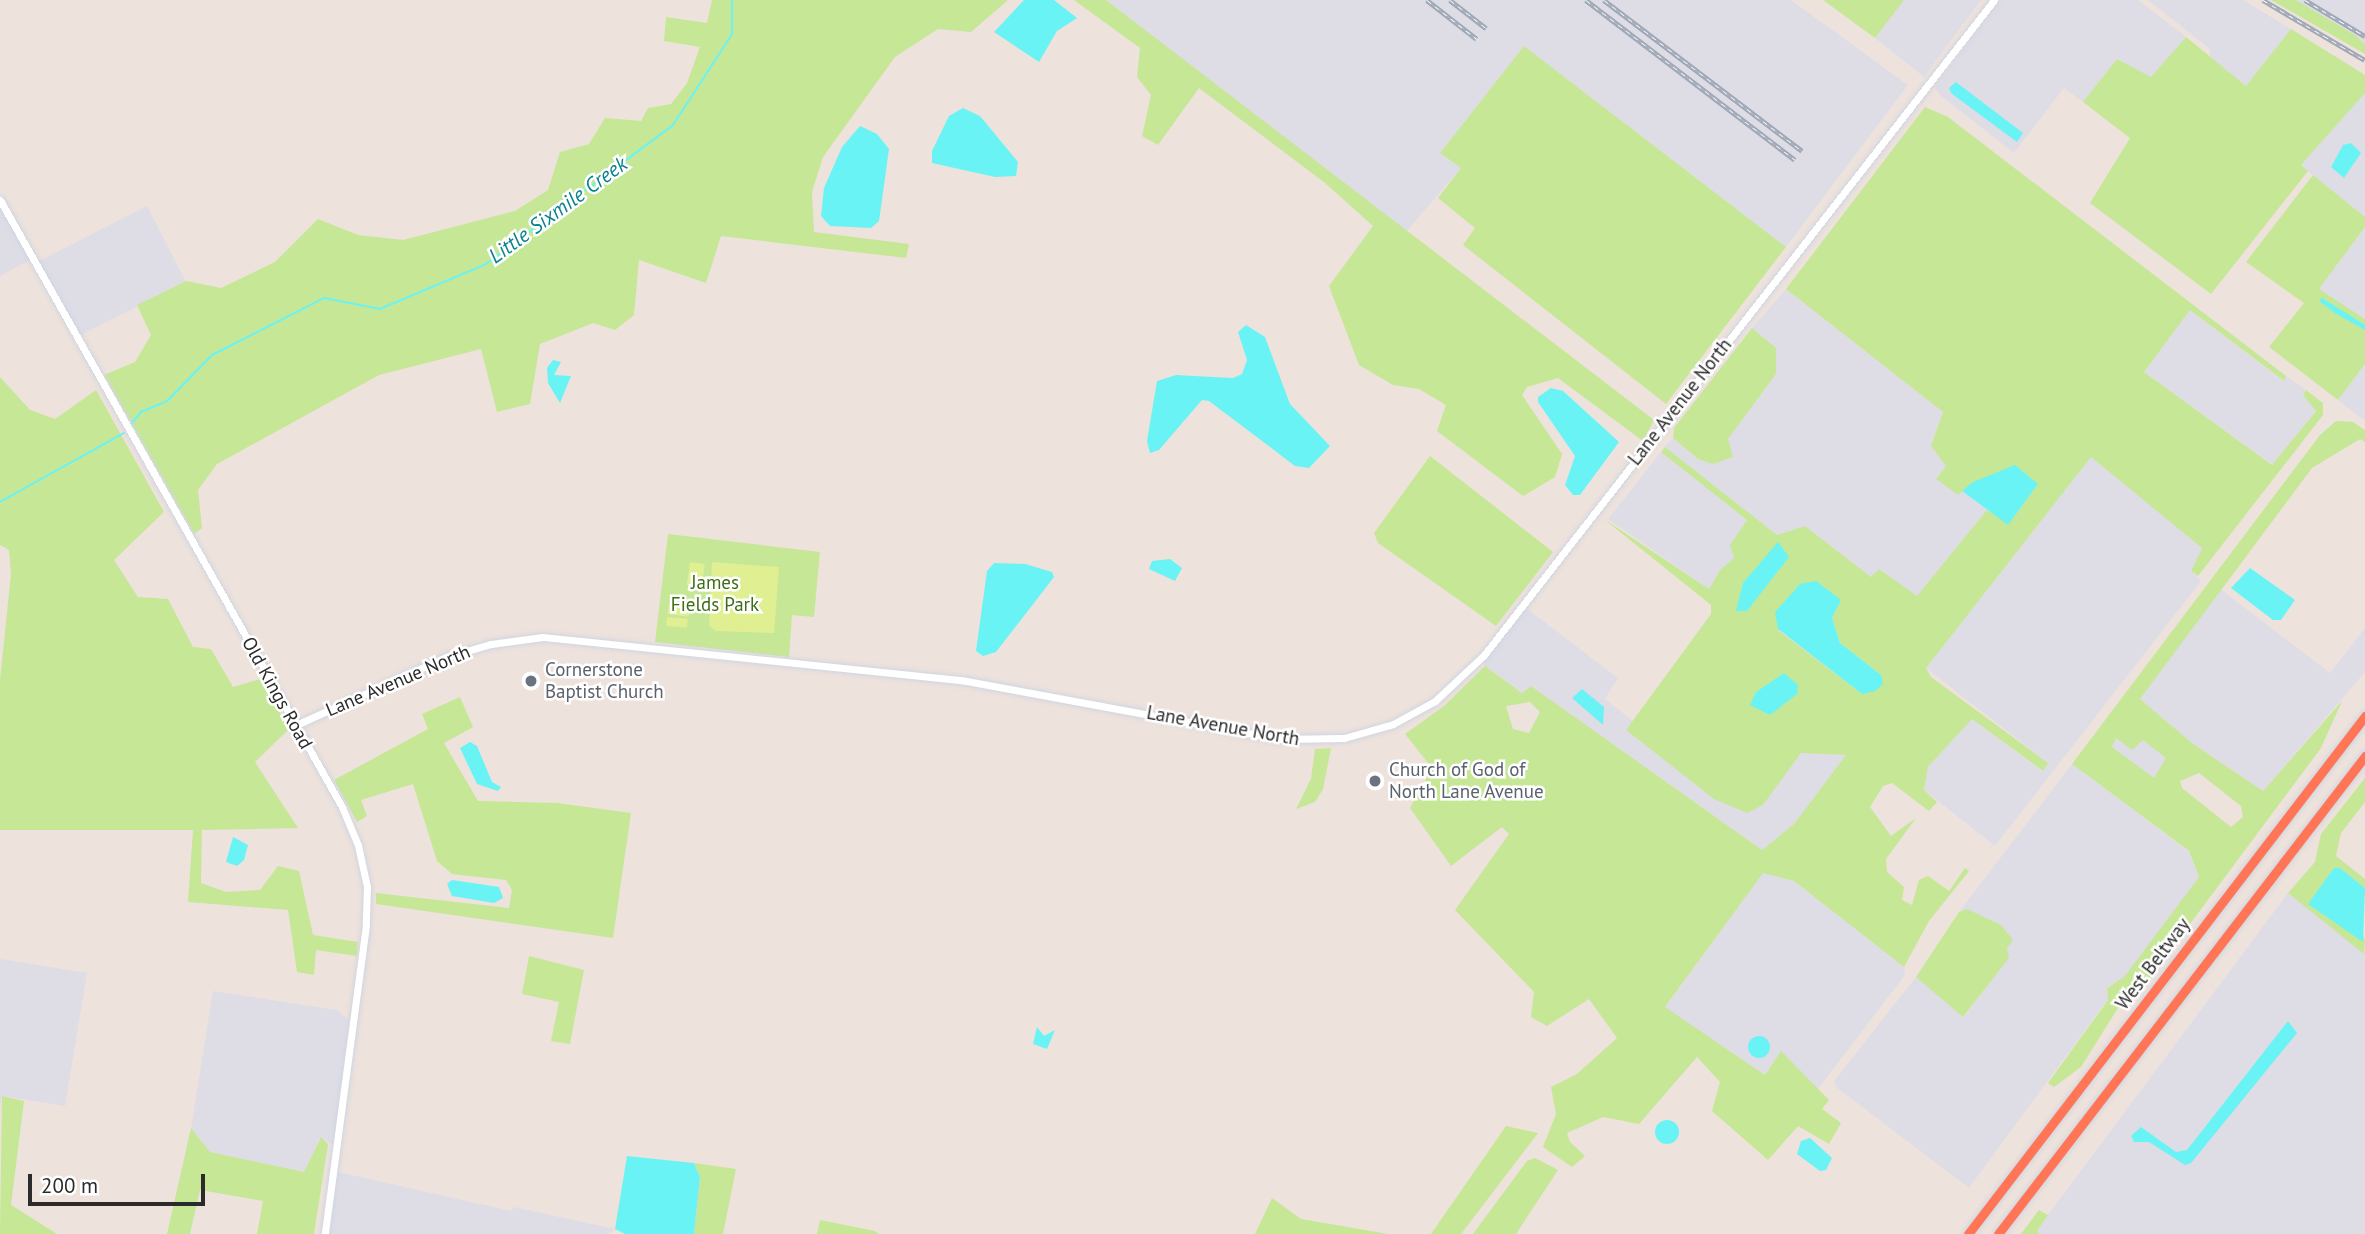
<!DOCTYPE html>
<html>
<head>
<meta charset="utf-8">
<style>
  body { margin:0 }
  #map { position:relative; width:2365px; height:1234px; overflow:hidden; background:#eee2dc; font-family:"PT Sans",sans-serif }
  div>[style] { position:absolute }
  .industrial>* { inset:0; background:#dedde6; transform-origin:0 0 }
  .green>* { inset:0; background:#c6e796 }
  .pitch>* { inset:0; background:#dfef91; transform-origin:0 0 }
  .water>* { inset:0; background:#6af3f5 }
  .round { border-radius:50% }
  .stream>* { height:2px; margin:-1px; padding:0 1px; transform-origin:1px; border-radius:1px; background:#6af3f5 }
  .roads { filter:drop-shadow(0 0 2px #cfd6e1) drop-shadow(0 0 2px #cfd6e1) }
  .secondary>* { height:7px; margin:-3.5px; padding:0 3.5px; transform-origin:3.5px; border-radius:3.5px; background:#fff }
  .highway>* { height:9px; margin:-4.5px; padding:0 4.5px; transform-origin:4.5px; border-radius:4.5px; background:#ff7556 }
  .rail>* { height:4.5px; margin-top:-2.25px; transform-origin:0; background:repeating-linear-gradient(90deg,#fff 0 5px,#9fa8b6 0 10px); box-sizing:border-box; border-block:2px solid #9fa8b6 }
  .dots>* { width:19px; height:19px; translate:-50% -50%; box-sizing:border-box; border:4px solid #fff; border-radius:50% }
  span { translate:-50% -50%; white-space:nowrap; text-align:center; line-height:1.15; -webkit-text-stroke:5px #fff; paint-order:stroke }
  .street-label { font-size:19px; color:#2b2b2b }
  .park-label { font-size:19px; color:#3e6d16 }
  .worship-label { font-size:19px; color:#5b616d }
  .left { translate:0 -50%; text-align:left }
  .water-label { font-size:21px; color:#08828e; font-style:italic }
  .scale { position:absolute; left:28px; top:1174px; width:177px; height:32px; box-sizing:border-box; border:4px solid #2b2b2b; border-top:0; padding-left:9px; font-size:21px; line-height:24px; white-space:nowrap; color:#2b2b2b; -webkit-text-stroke:5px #fff; paint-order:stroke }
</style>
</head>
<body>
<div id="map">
  <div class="industrial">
    <div style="clip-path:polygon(1106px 0,1791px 0,1908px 85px,1786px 247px,1524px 46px,1440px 153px,1461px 168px,1406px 232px)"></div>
    <div style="clip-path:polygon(1904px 0,1981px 0,1924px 77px,1875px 38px)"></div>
    <div style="clip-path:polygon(2000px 0,2138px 0,2186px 37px,2151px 78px,2117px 59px,2083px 102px,2064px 88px,2014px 153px,1940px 95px,1935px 87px)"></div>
    <div style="clip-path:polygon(2148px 0,2243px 0,2291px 29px,2246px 86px,2210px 58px,2210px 49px)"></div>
    <div style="clip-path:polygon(2296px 0,2365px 0,2365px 44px,2355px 35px)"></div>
    <div style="clip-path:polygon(2365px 93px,2365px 217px,2300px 165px)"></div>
    <div style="clip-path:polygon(0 206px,30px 260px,0 276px)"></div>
    <div style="left:147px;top:206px;width:85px;height:123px;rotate:63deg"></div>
    <div style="clip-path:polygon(2365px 227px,2365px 319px,2319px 289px)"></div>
    <div style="clip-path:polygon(1786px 289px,1943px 412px,1931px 446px,1947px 466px,1958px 495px,1962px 491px,1987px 510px,1917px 597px,1880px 569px,1871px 577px,1805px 526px,1777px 535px,1665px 447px,1673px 438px,1698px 459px,1728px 439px,1776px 374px,1776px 348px,1752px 328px)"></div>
    <div style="clip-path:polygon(2190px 310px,2283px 381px,2286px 376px,2306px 390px,2303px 395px,2316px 410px,2273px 465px,2144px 372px)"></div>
    <div style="clip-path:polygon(2365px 364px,2365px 421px,2338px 400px)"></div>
    <div style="clip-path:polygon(1661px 452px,1747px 520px,1731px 545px,1735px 558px,1720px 570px,1709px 589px,1608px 519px)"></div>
    <div style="clip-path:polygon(2091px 457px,2203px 548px,2191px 570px,2201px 581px,1995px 846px,1924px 790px,1928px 767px,1972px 719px,2042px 771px,2048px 763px,1926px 668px)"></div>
    <div style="clip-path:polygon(2219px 588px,2330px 673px,2365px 628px,2365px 672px,2263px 791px,2192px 743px,2140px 699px)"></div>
    <div style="clip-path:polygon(1526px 608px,1618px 678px,1605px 699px,1633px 721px,1626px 730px,1763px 805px,1801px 753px,1847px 755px,1794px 824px,1762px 850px,1531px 686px,1523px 693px,1485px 666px,1484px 661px)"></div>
    <div style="clip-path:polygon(2116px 737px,2143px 739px,2167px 758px,2154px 779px,2111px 747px)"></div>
    <div style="clip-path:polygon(2072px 764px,2189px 852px,2199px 878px,2124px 977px,2107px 988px,2108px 999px,1969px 1188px,1836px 1087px,1834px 1081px,1916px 977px,1964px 1017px,2008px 958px,2007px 948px,1967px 909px,1959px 912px)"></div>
    <div style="clip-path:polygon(1763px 872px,1794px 881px,1904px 967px,1905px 975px,1818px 1089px,1781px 1052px,1765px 1075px,1665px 1008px)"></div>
    <div style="clip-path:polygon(2288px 893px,2365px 953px,2365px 1234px,2040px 1234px,2036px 1231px)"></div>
    <div style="clip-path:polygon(0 959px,87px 973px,65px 1106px,2px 1096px,0 1109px)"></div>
    <div style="clip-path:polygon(213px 991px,337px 1010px,349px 1020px,334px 1145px,320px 1138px,305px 1172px,210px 1152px,191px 1128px)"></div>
    <div style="clip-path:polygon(338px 1172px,511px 1211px,514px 1207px,615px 1229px,608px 1234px,330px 1234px)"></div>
  </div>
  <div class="green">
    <div style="clip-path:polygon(712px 0,1008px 0,971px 32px,938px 29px,895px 57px,823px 157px,812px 192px,814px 232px,909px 244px,906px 258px,721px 236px,706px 283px,639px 260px,634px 315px,615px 330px,593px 323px,540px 344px,530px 404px,497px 412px,481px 349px,379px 375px,217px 464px,198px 490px,202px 528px,194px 534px,104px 375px,135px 362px,151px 335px,137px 305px,186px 281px,221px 288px,275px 262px,318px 219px,358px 235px,403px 240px,515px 211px,548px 190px,560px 152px,589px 144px,605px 118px,641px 121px,648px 108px,671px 104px,687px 83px,700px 47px,664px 41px,666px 17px,707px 23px)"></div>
    <div style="clip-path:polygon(1074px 0,1106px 0,1654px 420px,1643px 441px,1558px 378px,1527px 387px,1522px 395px,1562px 454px,1555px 477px,1523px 496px,1437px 431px,1446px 405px,1419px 389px,1393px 385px,1359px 365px,1329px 286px,1373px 226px,1325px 183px,1199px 88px,1158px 145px,1142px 136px,1151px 95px,1137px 77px,1140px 48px)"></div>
    <div style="clip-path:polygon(1823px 0,1904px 0,1875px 38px)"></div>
    <div style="clip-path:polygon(2271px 0,2296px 0,2355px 35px,2365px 44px,2365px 54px)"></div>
    <div style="clip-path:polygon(2291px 29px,2365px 75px,2365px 93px,2301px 165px,2308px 171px,2211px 294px,2090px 203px,2130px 138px,2083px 102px,2117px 59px,2151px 77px,2186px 37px,2246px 86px)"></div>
    <div style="clip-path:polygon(1524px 46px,1786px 247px,1666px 404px,1463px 245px,1475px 228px,1438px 198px,1461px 168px,1440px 153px)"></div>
    <div style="clip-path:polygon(evenodd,1925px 107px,1948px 117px,2286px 376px,2284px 381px,2190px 310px,2144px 372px,2272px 465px,2316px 411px,2303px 395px,2306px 390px,2323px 403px,2323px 415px,2198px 576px,2191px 571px,2202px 548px,2091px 457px,1926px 668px,1931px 677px,2048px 763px,2043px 771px,1972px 719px,1928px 767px,1924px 790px,1937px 802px,1929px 811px,1892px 783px,1883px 786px,1870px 807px,1891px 836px,1916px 818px,1886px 859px,1887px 872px,1904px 887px,1902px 900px,1912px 905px,1919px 880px,1928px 876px,1949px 891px,1965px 868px,1969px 871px,1929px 921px,1904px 967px,1794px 881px,1763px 873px,1665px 1007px,1765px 1075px,1781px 1051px,1829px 1100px,1822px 1109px,1841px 1123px,1829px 1144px,1798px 1126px,1768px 1160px,1712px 1111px,1720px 1082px,1697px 1057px,1639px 1124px,1603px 1117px,1567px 1133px,1570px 1142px,1585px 1156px,1572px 1167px,1543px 1147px,1556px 1114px,1551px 1087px,1577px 1074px,1617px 1038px,1589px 999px,1547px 1026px,1531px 1017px,1534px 992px,1455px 910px,1509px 834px,1502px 827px,1451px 866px,1410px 808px,1432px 768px,1405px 734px,1444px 706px,1485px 666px,1522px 693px,1531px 686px,1762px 850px,1794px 824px,1846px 755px,1801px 753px,1763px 805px,1747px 813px,1714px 799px,1626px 730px,1711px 614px,1711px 605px,1604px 519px,1709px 589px,1720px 570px,1734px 558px,1730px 545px,1747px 520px,1661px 452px,1665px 447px,1777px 535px,1805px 526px,1871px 577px,1879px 569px,1917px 596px,1987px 510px,2008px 524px,2038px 484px,1973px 482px,1958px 495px,1936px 479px,1946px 466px,1931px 446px,1943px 412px,1786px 289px,1925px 107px,1841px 600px,1832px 618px,1840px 643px,1881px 675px,1862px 694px,1778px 630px,1841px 600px,1925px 107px,1530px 702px,1540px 712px,1529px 733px,1513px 729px,1506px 706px,1530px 702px)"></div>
    <div style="clip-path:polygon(2313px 175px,2365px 217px,2365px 227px,2319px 289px,2365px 319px,2365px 325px,2320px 301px,2365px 330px,2365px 364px,2338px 400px,2269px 347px,2304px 303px,2246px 262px)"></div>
    <div style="clip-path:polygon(1752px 328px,1776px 348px,1776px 374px,1728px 439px,1733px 457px,1713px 464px,1698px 459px,1673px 438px,1674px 428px)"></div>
    <div style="clip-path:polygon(0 377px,30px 410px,55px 419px,96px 390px,164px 512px,114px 560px,138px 597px,168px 599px,193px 647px,211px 649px,233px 687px,260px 679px,289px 729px,255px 762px,298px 828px,202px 830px,201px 883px,226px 892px,260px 890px,278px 866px,299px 871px,313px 935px,358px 942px,357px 956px,316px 950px,314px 975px,297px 972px,288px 910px,188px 902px,193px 830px,0 830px,0 680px,11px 574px,9px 550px,0 545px)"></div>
    <div style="clip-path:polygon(evenodd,2336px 421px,2353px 422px,2365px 430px,2365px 442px,2360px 439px,2312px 468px,2140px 699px,2192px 743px,2263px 791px,2342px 701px,2321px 748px,2129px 1006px,2118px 1008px,2081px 1067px,2054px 1087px,2048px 1083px,2108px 1000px,2107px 988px,2124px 977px,2199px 877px,2189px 851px,2072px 764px,2320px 435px,2336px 421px,2116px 738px,2132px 750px,2143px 740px,2166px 758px,2154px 778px,2112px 747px,2116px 738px,2336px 421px,2199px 773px,2241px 806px,2243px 817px,2231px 827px,2182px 788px,2180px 781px,2199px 773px)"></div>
    <div style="clip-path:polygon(1430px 456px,1553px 552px,1496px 626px,1378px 543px,1374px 533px)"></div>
    <div style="clip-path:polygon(668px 534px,820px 552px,814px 617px,792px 615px,789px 657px,655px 642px)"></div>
    <div style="clip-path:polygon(460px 697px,473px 727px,444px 743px,478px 801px,557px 803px,631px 813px,613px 938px,376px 904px,376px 893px,509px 908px,512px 890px,506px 880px,452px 874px,437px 861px,413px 784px,361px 800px,367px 816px,357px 822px,334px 780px,428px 729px,422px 714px)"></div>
    <div style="clip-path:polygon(1331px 748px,1323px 789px,1315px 802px,1296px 809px,1311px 779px,1315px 749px)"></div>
    <div style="clip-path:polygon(2365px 778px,2365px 802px,2341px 833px,2336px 856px,2365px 879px,2365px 888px,2340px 868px,2365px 940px,2364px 954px,2288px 893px,2315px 862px,2321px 834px)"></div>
    <div style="clip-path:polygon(1967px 909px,2001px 925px,2013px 940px,2007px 948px,2009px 958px,1963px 1017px,1916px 977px,1959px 912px)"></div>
    <div style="clip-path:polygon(529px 956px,584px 970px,570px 1044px,551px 1041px,559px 1002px,522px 994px)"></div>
    <div style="clip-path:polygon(2px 1096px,24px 1101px,11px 1205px,57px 1234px,0 1234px)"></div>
    <div style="clip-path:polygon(1506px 1126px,1538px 1133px,1461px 1234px,1431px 1234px)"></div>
    <div style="clip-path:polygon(191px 1128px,210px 1152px,304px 1172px,321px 1137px,328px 1144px,314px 1234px,257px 1234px,263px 1201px,200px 1190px,190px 1234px,167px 1234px)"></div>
    <div style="clip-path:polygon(1535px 1158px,1558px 1170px,1516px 1234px,1473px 1234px,1527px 1161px)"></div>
    <div style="clip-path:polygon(694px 1163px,736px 1169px,723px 1234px,694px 1234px,700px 1177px)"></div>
    <div style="clip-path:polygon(1272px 1198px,1301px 1219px,1388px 1234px,1255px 1234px)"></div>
    <div style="clip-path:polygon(2039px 1210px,2048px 1215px,2037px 1231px,2040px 1234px,2021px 1234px)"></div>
    <div style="clip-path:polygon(820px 1220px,875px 1231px,879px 1234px,817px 1234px)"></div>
  </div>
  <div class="pitch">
    <div style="left:690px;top:562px;width:15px;height:23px;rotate:8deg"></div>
    <div style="clip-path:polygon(712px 562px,779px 567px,774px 633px,715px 631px,709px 625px)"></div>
    <div style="left:669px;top:604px;width:21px;height:10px;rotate:8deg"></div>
    <div style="left:667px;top:617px;width:21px;height:9px;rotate:5deg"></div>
  </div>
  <div class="water">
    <div style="clip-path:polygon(1024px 0,1054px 0,1077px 18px,1057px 31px,1039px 62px,994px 32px)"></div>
    <div style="clip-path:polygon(1956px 82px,2023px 133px,2017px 142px,1952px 94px,1949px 88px)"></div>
    <div style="clip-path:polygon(963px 108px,980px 116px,1018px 162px,1016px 176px,995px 177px,932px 163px,932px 151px,949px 116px)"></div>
    <div style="clip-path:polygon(860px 126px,877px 134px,889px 149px,879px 221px,871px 228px,830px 226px,821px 216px,824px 188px,842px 147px)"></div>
    <div style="clip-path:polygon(2351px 143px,2361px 153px,2344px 178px,2331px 167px,2343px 145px)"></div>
    <div style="clip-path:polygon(2322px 298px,2365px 325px,2365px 330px,2335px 313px,2319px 301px)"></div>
    <div style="clip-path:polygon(1246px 325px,1265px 337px,1290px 404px,1330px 446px,1309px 468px,1295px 466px,1209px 401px,1202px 400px,1159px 450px,1150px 453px,1147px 441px,1157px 381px,1176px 375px,1233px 378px,1242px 374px,1247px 360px,1238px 332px)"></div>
    <div style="clip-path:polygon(553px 360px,561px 362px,554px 375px,571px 376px,560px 403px,548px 383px,547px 368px)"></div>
    <div style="clip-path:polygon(1551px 388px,1563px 391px,1619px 442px,1580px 495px,1573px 495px,1565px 485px,1575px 456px,1538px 402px,1538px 397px)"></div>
    <div style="clip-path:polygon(2015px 465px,2038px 484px,2008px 525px,1962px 491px,1973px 482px)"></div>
    <div style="clip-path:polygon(1778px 542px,1789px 557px,1747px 611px,1736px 611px,1743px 583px)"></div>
    <div style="clip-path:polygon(1170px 559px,1182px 568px,1175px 581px,1149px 569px,1152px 561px)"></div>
    <div style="clip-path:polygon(994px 563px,1025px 564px,1052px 572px,1054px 577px,996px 652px,983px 656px,976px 651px,987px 571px)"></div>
    <div style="clip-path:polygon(2250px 568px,2295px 600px,2281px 620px,2273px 620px,2231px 588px)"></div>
    <div style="clip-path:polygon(1816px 581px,1841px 600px,1832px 618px,1840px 643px,1881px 675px,1883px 684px,1875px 691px,1862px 694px,1778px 629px,1775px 612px,1800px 584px)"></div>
    <div style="clip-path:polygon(1784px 673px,1798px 685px,1797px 694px,1770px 715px,1750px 705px,1756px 692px)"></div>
    <div style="clip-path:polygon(1582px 689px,1604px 707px,1603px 725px,1572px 698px)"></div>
    <div style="clip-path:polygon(470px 742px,477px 746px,492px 782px,501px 787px,498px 791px,477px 784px,460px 748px)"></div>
    <div style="clip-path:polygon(233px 837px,248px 845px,244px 860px,237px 866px,226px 862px)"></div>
    <div style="clip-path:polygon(2334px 868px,2340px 868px,2365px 888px,2363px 942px,2308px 904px)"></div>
    <div style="clip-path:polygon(452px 880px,499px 887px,503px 898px,494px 903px,452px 896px,447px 884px)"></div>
    <div style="clip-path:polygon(2288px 1021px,2297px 1033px,2191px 1163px,2185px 1165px,2149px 1142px,2134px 1142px,2131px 1136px,2141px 1127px,2176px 1152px,2187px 1150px)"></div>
    <div style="clip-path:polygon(1037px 1027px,1044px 1036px,1055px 1030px,1047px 1049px,1033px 1044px)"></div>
    <div class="round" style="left:1748px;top:1036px;width:22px;height:22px"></div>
    <div class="round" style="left:1655px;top:1120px;width:24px;height:24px"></div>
    <div style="clip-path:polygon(1810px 1138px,1832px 1158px,1826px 1170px,1820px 1171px,1797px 1154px,1801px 1141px)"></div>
    <div style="clip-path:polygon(627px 1156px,694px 1163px,700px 1177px,694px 1234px,625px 1234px,615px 1229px)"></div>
  </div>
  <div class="stream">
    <div style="left:131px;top:424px;width:16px;rotate:-50deg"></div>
    <div style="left:141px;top:412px;width:28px;rotate:-23deg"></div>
    <div style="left:167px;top:401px;width:64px;rotate:-45.6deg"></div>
    <div style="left:212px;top:355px;width:126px;rotate:-27deg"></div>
    <div style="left:324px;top:298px;width:57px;rotate:11.1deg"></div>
    <div style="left:380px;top:309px;width:115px;rotate:-23deg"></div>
    <div style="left:486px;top:264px;width:233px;rotate:-36.6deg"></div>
    <div style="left:673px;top:125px;width:108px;rotate:-57deg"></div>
    <div style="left:732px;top:34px;width:34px;rotate:-90deg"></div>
    <div style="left:0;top:502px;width:142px;rotate:-29.1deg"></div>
  </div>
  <div class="roads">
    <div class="secondary">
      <div style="left:0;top:200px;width:697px;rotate:60.6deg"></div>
      <div style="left:342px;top:807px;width:41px;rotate:67.2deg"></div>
      <div style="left:358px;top:845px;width:43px;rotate:77.9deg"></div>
      <div style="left:367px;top:887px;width:38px;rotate:92deg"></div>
      <div style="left:366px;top:925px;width:312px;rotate:97.6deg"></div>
      <div style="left:296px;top:725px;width:165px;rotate:-24.4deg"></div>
      <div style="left:446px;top:657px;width:47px;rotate:-16.1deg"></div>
      <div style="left:491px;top:644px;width:52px;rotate:-7.7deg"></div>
      <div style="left:543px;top:637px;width:420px;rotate:5.9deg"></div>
      <div style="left:961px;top:680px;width:324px;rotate:10.5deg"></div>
      <div style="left:1280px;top:739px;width:64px;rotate:-0.9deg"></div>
      <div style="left:1344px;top:738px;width:51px;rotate:-15.9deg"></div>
      <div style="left:1393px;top:724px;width:48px;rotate:-28.7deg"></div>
      <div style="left:1435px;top:701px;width:67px;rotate:-43.2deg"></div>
      <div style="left:1484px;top:655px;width:830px;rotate:-52.09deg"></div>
    </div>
    <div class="highway">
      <div style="left:1968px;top:1234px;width:653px;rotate:-52.53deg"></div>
      <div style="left:1998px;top:1234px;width:603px;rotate:-52.48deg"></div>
    </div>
  </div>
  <div class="rail">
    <div style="left:1427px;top:0;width:63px;rotate:38deg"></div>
    <div style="left:1450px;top:0;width:46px;rotate:37.9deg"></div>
    <div style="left:1586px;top:0;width:263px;rotate:37.4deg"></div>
    <div style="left:1604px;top:0;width:249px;rotate:37.3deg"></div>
    <div style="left:2263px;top:0;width:118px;rotate:30.5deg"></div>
    <div style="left:2305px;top:0;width:70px;rotate:31deg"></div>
  </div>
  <div class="dots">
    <div style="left:531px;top:681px;background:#6b7280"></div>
    <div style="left:1375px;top:781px;background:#6b7280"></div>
  </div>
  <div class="street-label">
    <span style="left:1680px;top:402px;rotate:-52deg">Lane Avenue North</span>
    <span style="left:398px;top:681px;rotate:-23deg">Lane Avenue North</span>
    <span style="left:277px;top:693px;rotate:61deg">Old Kings Road</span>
    <span style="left:1223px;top:726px;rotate:10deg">Lane Avenue North</span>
    <span style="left:2153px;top:964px;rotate:-53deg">West Beltway</span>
  </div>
  <div class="park-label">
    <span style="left:715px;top:594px">James<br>Fields Park</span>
  </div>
  <div class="worship-label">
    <span class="left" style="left:545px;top:681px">Cornerstone<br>Baptist Church</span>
    <span class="left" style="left:1389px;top:781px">Church of God of<br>North Lane Avenue</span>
  </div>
  <div class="water-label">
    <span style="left:558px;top:210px;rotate:-36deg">Little Sixmile Creek</span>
  </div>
  <div class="scale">200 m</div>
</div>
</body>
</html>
